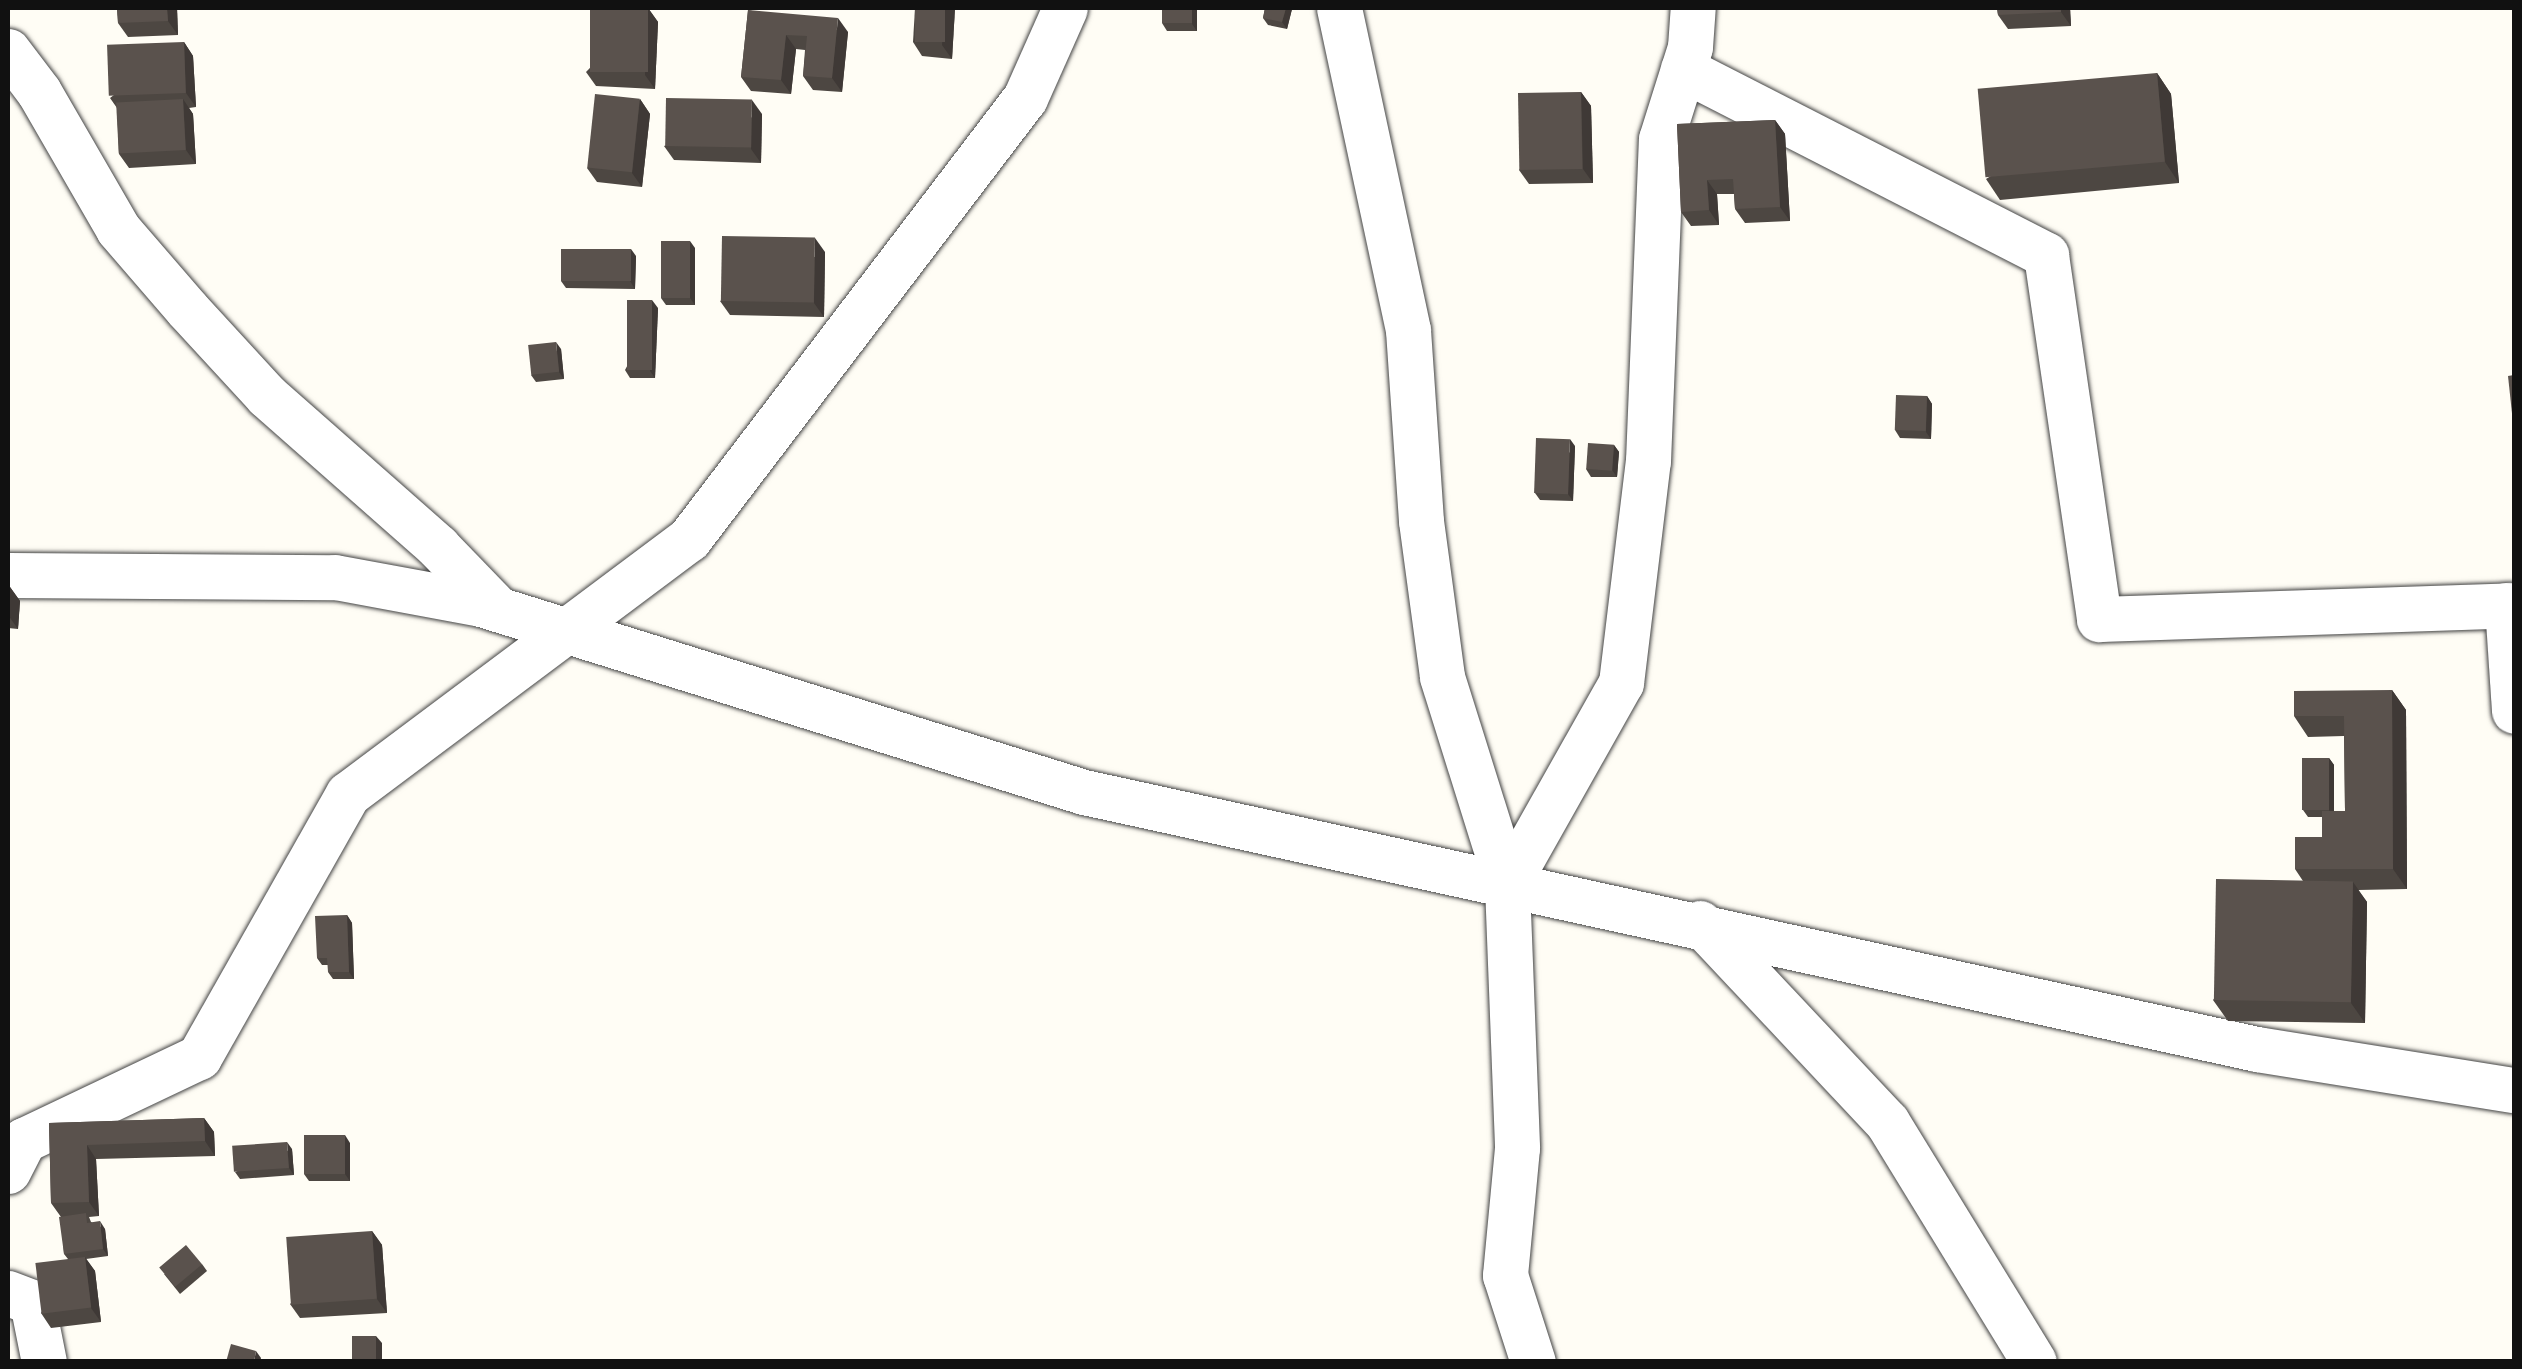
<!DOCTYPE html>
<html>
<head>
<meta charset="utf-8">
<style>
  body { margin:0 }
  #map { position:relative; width:2522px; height:1369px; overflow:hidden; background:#fffdf5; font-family:Spectral,serif }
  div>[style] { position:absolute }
  .roads { filter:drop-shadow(0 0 2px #444) drop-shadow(0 0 2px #444) }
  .minor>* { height:45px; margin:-22.5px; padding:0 22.5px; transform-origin:22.5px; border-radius:22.5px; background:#fff }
  .wall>* { inset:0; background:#4d4742 }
  .shaded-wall>* { inset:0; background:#3f3936 }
  .building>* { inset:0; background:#5a524d; transform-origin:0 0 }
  span { translate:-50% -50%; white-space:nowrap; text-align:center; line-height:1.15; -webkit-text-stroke:10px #fff; paint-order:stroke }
  .frame { position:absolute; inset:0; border:10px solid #111; pointer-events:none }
</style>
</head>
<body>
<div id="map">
  <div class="roads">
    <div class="minor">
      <div style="left:1339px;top:8px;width:329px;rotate:77.9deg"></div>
      <div style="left:1408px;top:330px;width:191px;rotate:86.1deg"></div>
      <div style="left:1421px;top:521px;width:157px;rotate:82.3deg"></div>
      <div style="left:1442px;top:677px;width:218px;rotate:72.6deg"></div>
      <div style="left:1507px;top:885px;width:263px;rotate:87.8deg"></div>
      <div style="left:1517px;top:1148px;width:128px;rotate:95.4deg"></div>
      <div style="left:1505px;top:1275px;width:91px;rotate:72.2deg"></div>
      <div style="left:8px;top:51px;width:51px;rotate:52.9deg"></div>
      <div style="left:39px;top:92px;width:158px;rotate:60deg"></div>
      <div style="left:118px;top:229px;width:106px;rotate:49.2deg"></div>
      <div style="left:187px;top:309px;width:118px;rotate:47.4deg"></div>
      <div style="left:267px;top:396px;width:228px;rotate:41.4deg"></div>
      <div style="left:438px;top:547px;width:83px;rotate:46deg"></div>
      <div style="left:1683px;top:69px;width:408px;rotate:27.1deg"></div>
      <div style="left:2046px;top:255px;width:368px;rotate:81.7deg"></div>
      <div style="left:2099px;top:619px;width:415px;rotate:-1.9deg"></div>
      <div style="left:8px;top:575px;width:327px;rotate:0.4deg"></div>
      <div style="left:335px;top:577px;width:148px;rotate:10.5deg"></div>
      <div style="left:481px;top:604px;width:632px;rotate:17.32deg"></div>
      <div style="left:1084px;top:792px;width:1201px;rotate:12.36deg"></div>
      <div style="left:2257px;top:1049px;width:260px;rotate:9.1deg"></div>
      <div style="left:2507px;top:605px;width:106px;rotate:86.2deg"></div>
      <div style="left:1507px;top:885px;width:232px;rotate:-60.6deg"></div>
      <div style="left:1621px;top:683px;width:224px;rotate:-83.1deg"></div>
      <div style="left:1648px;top:461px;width:322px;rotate:-87.7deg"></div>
      <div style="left:1661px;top:139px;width:96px;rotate:-72.5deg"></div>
      <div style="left:1690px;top:47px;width:39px;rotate:-86deg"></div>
      <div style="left:1700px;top:923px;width:273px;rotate:46.8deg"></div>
      <div style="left:1887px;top:1122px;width:281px;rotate:58.5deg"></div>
      <div style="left:8px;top:1171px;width:35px;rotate:-63deg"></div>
      <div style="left:24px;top:1140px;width:194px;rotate:-25.4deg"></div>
      <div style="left:199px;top:1057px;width:302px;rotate:-60.5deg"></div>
      <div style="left:348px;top:794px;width:426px;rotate:-36.8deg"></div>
      <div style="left:689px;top:539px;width:554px;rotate:-52.7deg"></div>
      <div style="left:1025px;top:98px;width:98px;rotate:-66deg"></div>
      <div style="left:8px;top:1293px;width:26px;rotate:21deg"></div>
      <div style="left:32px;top:1302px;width:61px;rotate:78.7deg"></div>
    </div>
  </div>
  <div class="wall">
    <div style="clip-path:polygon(117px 8px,177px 8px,178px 35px,128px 37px,118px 23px)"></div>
    <div style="clip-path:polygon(648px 8px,658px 22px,655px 89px,596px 86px,586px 72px)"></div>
    <div style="clip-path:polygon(915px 8px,955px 8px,952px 59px,922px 56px,913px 42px)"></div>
    <div style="clip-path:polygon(1162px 8px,1197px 8px,1197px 31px,1167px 31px,1162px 23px)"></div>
    <div style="clip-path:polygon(1265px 8px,1291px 8px,1292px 9px,1287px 29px,1268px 25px,1263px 18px)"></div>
    <div style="clip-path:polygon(1997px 8px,2070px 8px,2071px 26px,2008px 29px,1998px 15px)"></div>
    <div style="clip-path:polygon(748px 10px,848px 32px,842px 92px,813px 90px,803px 76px,805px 50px,796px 49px,791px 94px,751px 91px,741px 77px)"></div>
    <div style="clip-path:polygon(184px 42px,193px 56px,196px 107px,189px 108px,193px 114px,196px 164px,129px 168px,119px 154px,117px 108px,110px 98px)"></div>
    <div style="clip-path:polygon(2157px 73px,2171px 94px,2179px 183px,2000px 200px,1986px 179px)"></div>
    <div style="clip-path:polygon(1581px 92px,1591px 106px,1593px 183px,1529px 184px,1519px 170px)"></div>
    <div style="clip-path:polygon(640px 99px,650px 114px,642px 187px,597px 182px,587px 168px)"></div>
    <div style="clip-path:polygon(762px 114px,761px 163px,674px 160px,664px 146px)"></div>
    <div style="clip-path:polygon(1775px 120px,1785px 134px,1790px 221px,1745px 223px,1735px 209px,1734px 194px,1717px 194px,1719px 225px,1691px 226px,1681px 212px,1677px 124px)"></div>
    <div style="clip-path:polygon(695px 248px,695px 305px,666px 305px,661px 298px)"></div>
    <div style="clip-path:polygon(825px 252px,824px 317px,730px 315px,720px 301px)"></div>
    <div style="clip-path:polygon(636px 256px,635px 289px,566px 288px,561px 281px)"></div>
    <div style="clip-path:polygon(658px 308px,655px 378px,630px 378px,625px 370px)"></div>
    <div style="clip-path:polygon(561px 349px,564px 379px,536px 382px,531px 375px)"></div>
    <div style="clip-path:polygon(1927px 396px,1932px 404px,1931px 439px,1900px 438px,1895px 430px)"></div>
    <div style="clip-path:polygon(1614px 445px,1619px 452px,1617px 477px,1591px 477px,1586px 469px)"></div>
    <div style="clip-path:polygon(1575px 446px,1573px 501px,1540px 500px,1535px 493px)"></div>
    <div style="clip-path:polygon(8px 587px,10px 587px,20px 601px,18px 629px,8px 628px)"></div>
    <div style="clip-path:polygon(2392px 690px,2406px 710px,2407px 889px,2358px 890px,2367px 902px,2365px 1023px,2228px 1021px,2213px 1000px,2303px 881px,2295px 869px,2322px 837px,2322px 817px,2308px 817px,2303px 810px,2329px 758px,2334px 765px,2334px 811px,2345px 811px,2344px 736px,2308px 737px,2294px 716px)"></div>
    <div style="clip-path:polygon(347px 915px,352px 923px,354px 979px,333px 979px,328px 972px,328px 965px,322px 965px,317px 958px)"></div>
    <div style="clip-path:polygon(204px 1118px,214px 1132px,215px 1156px,96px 1159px,99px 1216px,89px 1217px,91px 1222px,105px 1229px,108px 1256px,86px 1259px,95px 1271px,101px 1322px,51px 1328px,41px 1313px,68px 1259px,64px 1254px,61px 1217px,51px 1203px,49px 1123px)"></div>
    <div style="clip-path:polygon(350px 1143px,350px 1181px,309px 1181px,304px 1174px)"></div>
    <div style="clip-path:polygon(292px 1149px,294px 1175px,240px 1179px,235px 1172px)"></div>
    <div style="clip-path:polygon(372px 1231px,382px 1245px,387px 1313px,300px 1318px,290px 1304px)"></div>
    <div style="clip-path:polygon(202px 1264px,207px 1271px,180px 1294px,164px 1274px)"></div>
  </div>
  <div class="shaded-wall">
    <div style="clip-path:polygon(167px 8px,177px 8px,178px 35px,168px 21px)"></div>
    <div style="clip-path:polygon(648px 8px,658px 22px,655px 89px,645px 75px)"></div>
    <div style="clip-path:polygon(945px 8px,955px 8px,952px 59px,942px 45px)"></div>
    <div style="clip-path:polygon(1192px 8px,1197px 8px,1197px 31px,1192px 24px)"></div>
    <div style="clip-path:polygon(1286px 8px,1291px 8px,1292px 9px,1287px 29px,1282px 22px)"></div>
    <div style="clip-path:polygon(2061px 8px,2070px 8px,2071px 26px,2061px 12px)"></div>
    <div style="clip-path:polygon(838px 18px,848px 32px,842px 92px,832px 78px)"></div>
    <div style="clip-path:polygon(786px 35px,796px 49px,791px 94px,781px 80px)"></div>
    <div style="clip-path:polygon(184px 42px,193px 56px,196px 107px,186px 93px)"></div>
    <div style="clip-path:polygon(2157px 73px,2171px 94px,2179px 183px,2165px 162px)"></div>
    <div style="clip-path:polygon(1581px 92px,1591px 106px,1593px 183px,1583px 169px)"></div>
    <div style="clip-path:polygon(183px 99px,193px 114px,196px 164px,186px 150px)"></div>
    <div style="clip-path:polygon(640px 99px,650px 114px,642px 187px,632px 173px)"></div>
    <div style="clip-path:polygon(752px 100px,762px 114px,761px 163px,751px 149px)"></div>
    <div style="clip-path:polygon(1775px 120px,1785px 134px,1790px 221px,1780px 207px)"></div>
    <div style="clip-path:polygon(1707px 180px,1717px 194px,1719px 225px,1709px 210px)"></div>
    <div style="clip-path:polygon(815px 238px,825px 252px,824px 317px,814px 303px)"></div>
    <div style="clip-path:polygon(690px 241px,695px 248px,695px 305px,690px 298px)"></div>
    <div style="clip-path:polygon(631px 249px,636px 256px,635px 289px,630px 281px)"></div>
    <div style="clip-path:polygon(652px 300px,658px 308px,655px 378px,650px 371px)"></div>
    <div style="clip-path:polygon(556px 342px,561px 349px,564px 379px,559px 372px)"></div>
    <div style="clip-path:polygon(1927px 396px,1932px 404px,1931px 439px,1926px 432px)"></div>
    <div style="clip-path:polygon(1570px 439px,1575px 446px,1573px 501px,1568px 494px)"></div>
    <div style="clip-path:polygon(1614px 445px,1619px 452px,1617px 477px,1612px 470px)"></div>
    <div style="clip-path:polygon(10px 587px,20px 601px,18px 629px,8px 615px)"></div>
    <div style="clip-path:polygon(2392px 690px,2406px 710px,2407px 889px,2393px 869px)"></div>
    <div style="clip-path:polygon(2329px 758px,2334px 765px,2334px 817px,2329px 810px)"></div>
    <div style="clip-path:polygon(2353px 882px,2367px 902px,2365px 1023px,2351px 1003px)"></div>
    <div style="clip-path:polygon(347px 915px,352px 923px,354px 979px,349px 972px)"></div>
    <div style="clip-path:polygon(204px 1118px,214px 1132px,215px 1156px,205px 1141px)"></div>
    <div style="clip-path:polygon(345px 1135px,350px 1143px,350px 1181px,345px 1174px)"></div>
    <div style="clip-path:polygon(287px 1142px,292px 1149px,294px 1175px,289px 1168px)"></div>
    <div style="clip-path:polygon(87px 1145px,96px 1159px,99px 1216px,89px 1202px)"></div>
    <div style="clip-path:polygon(100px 1221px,105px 1229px,108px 1256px,103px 1249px)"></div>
    <div style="clip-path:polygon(372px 1231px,382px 1245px,387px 1313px,377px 1299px)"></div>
    <div style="clip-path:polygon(85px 1257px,95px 1271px,101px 1322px,91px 1308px)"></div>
    <div style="clip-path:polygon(376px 1336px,382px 1343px,382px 1362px,376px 1361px)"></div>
    <div style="clip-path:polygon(256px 1351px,261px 1358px,260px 1362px,254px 1362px)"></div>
  </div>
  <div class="building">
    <div style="clip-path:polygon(117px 8px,167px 8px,168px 21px,118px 23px)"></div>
    <div style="left:590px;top:8px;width:58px;height:64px"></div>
    <div style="left:915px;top:8px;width:30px;height:34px"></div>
    <div style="left:1162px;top:8px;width:30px;height:15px"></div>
    <div style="clip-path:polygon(1265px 8px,1286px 8px,1282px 22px,1263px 18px)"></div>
    <div style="clip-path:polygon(1997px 8px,2061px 8px,2061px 12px,1998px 15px)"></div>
    <div style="clip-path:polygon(748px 10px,838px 18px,832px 78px,803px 76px,807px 36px,786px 35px,781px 80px,741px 77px)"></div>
    <div style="left:184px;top:42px;width:51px;height:77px;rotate:88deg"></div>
    <div style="left:2157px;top:73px;width:89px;height:180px;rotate:85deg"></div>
    <div style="left:1581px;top:92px;width:77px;height:63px;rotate:89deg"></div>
    <div style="left:595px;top:94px;width:45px;height:74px;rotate:6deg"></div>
    <div style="left:666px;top:98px;width:86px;height:48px;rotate:1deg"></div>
    <div style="left:183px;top:99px;width:51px;height:67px;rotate:87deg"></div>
    <div style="clip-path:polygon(1775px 120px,1780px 207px,1735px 209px,1733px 179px,1707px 180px,1709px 210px,1681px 212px,1677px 124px)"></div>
    <div style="left:722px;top:236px;width:93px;height:65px;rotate:1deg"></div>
    <div style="left:661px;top:241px;width:29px;height:57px"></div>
    <div style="left:561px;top:249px;width:70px;height:32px"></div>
    <div style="left:627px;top:300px;width:25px;height:70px"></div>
    <div style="left:556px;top:342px;width:30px;height:28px;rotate:84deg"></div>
    <div style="clip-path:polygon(2514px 375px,2514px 432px,2508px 376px)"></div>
    <div style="left:1896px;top:395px;width:31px;height:35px;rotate:2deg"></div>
    <div style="left:1536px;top:438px;width:34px;height:55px;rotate:2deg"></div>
    <div style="left:1588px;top:443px;width:26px;height:26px;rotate:4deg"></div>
    <div style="clip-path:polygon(8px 587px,10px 587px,8px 615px)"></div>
    <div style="clip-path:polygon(2392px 690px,2393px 869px,2295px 869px,2295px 837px,2322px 837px,2322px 811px,2345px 811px,2344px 716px,2294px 716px,2294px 691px)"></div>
    <div style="left:2329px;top:758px;width:52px;height:27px;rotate:90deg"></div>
    <div style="left:2216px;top:879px;width:137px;height:121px;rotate:1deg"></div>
    <div style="clip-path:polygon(347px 915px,349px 972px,328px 972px,327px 958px,317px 958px,315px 916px)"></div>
    <div style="clip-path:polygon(204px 1118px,205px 1141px,87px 1145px,89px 1202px,51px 1203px,49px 1123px)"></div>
    <div style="left:304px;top:1135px;width:41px;height:39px"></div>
    <div style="left:287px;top:1142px;width:26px;height:55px;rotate:86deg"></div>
    <div style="clip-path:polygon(86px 1213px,87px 1223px,100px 1221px,103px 1249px,64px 1254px,59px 1217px)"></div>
    <div style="left:372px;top:1231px;width:68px;height:86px;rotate:86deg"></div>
    <div style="left:186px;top:1245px;width:25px;height:35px;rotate:50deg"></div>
    <div style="left:85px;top:1257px;width:51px;height:50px;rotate:83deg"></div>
    <div style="left:352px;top:1336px;width:24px;height:25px"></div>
    <div style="clip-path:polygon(231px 1344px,256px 1351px,254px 1362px,226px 1362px)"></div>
  </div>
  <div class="frame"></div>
</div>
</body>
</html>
